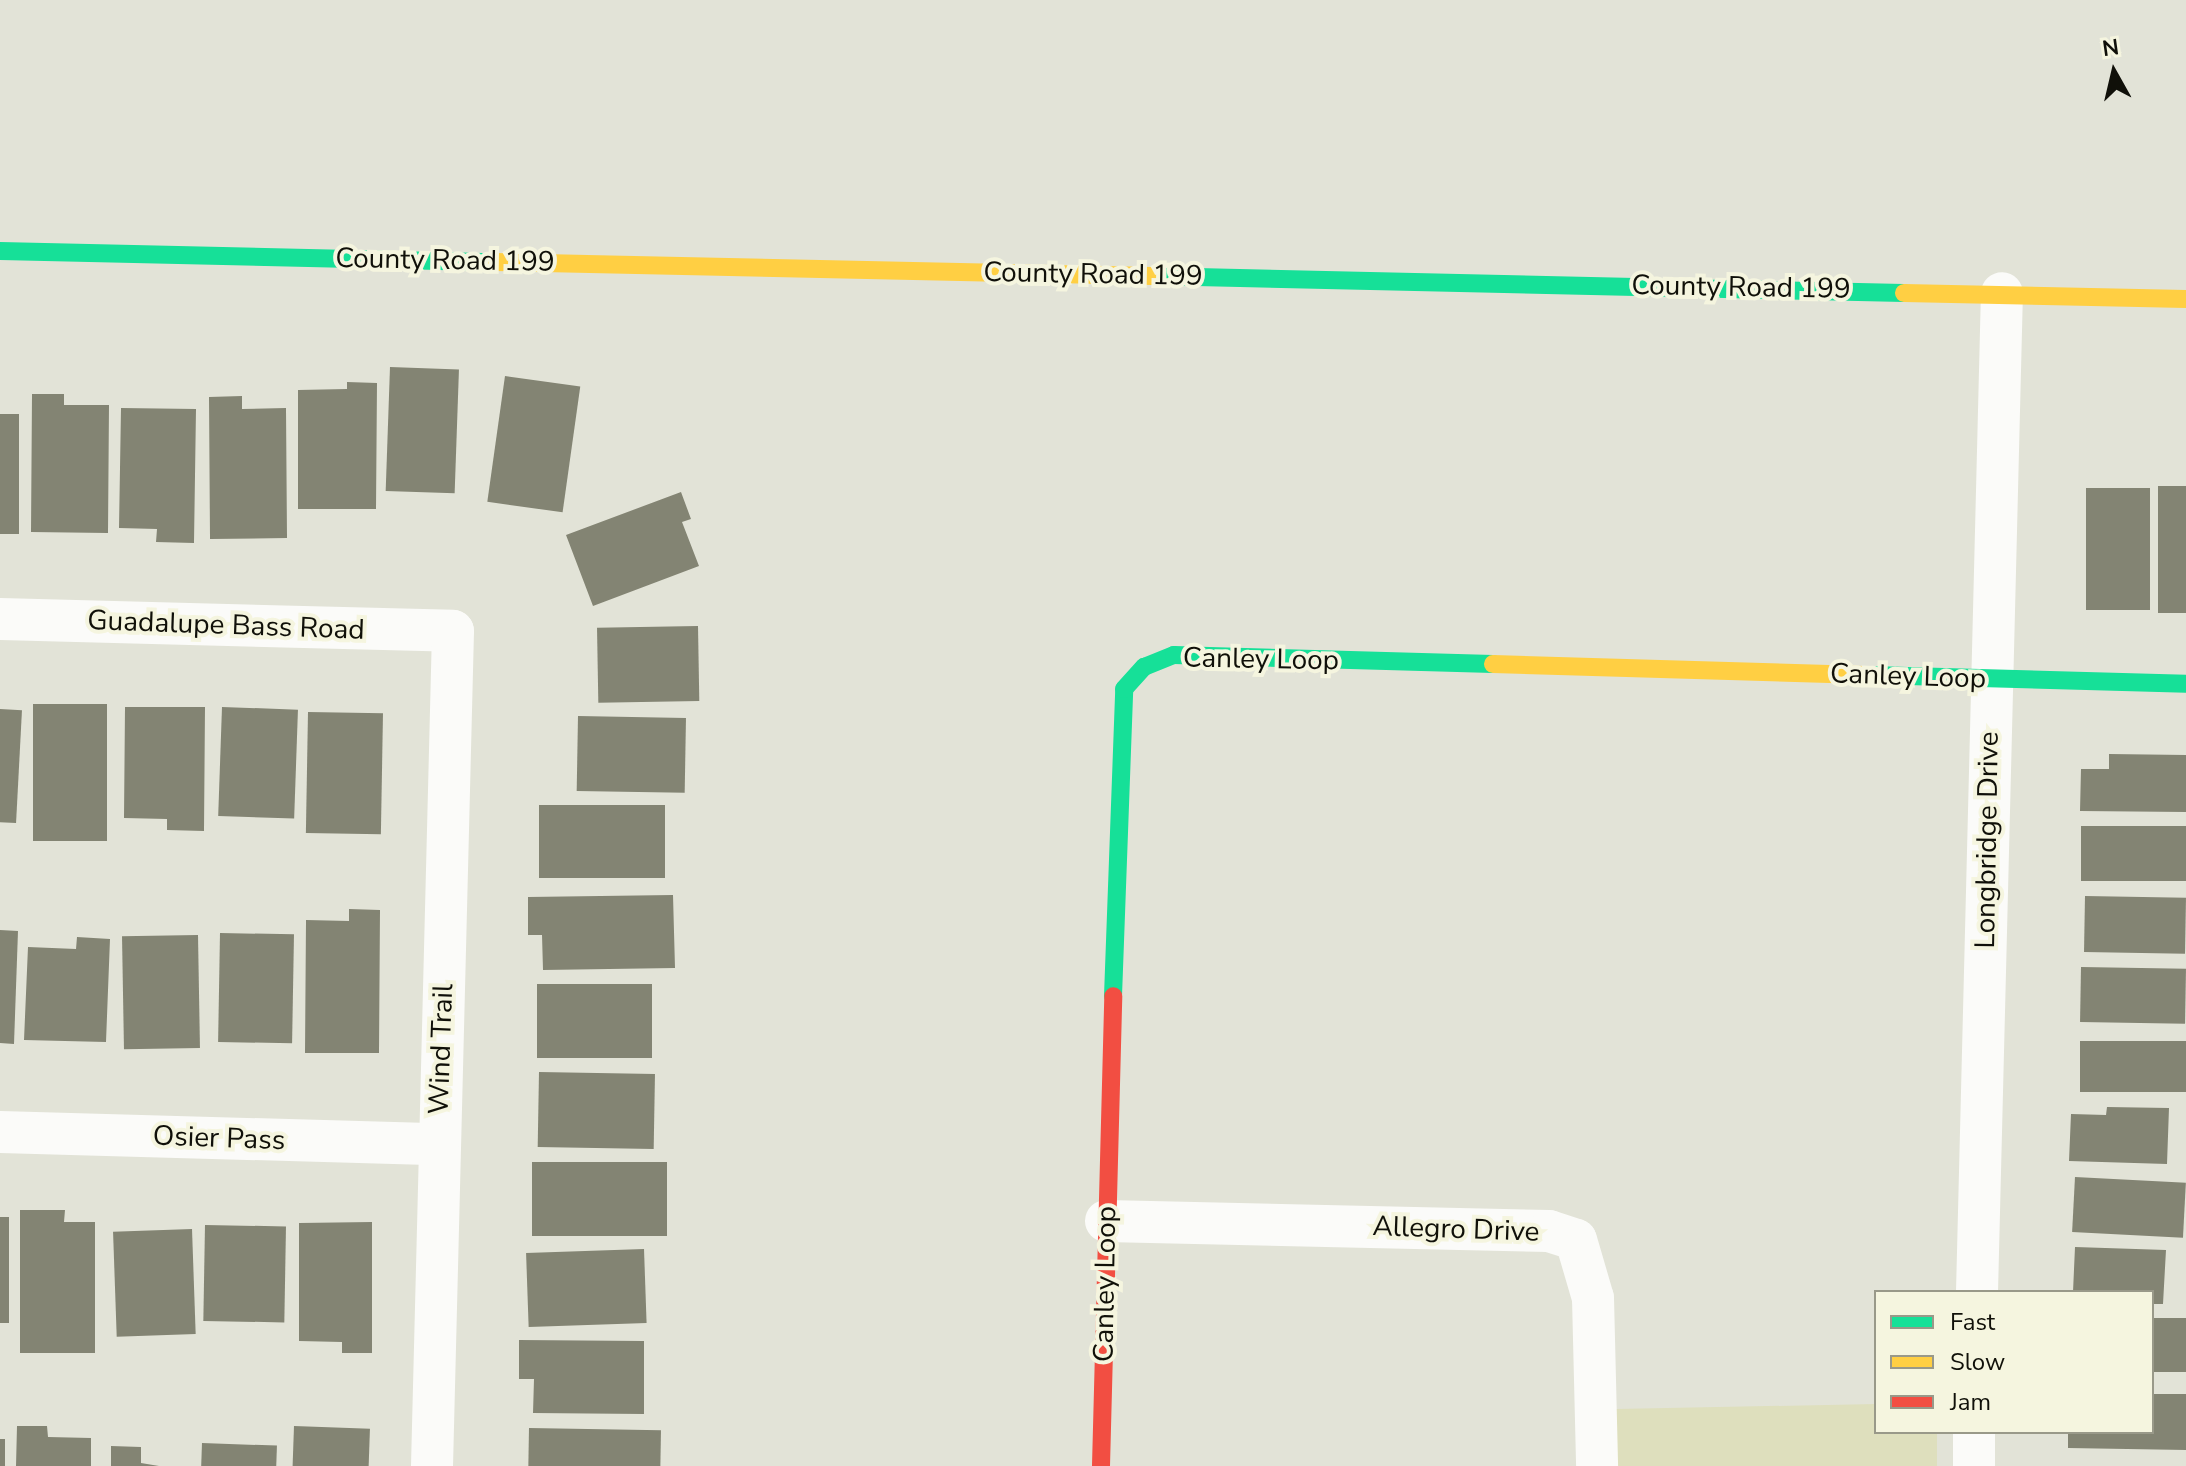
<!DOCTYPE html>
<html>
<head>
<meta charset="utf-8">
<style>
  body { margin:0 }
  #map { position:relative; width:2186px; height:1466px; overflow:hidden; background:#e2e3d7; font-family:"Nunito Sans",sans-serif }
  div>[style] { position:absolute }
  .green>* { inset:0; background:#dedfbd }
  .building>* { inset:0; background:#838473; transform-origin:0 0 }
  .street>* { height:42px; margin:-21px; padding:0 21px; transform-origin:21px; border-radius:21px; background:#fbfbf9 }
  .fast>* { height:18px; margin:-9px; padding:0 9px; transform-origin:9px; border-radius:9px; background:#16e098 }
  .slow>* { height:18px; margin:-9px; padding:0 9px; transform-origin:9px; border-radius:9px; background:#ffcf43 }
  .jam>* { height:18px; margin:-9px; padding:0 9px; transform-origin:9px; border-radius:9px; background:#f24e42 }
  span { translate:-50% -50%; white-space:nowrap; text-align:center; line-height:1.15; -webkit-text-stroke:8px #f5f5df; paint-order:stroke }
  .street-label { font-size:28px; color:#101009 }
  .legend { position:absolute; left:1874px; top:1290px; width:280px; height:144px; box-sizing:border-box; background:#f5f5df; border:2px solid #999989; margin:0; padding:10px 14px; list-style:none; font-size:24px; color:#101009 }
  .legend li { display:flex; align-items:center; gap:16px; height:40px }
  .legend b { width:40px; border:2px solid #999989 }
  .north { position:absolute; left:2074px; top:32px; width:80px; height:80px; -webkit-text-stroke:6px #f5f5df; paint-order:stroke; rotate:352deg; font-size:22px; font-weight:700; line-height:32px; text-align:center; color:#101009 }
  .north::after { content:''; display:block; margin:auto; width:28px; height:36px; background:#101009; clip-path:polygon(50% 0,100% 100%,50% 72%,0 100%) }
</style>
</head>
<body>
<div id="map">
  <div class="green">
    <div style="clip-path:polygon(1876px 1404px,1876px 1432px,1937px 1432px,1937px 1466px,1617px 1466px,1616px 1409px)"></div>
  </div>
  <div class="building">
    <div style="left:390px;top:367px;width:69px;height:124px;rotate:2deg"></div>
    <div style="left:505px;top:376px;width:76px;height:127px;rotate:8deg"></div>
    <div style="clip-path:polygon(347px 382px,377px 383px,376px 509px,298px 509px,298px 390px,347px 389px)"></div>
    <div style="clip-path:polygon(32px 394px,64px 394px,64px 405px,109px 405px,108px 533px,31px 532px)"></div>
    <div style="clip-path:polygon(242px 396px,242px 409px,286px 408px,287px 538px,210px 539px,209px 397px)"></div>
    <div style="clip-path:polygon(121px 408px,196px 409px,194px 543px,156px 542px,157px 529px,119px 528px)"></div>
    <div style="left:0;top:414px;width:19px;height:120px"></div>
    <div style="left:2158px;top:486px;width:28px;height:127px"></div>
    <div style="left:2086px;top:488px;width:64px;height:122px"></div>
    <div style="clip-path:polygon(681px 492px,691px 519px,682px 522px,699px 566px,593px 606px,566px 535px)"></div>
    <div style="left:698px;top:626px;width:75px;height:101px;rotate:89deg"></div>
    <div style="left:33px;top:704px;width:74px;height:137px"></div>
    <div style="clip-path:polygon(125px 707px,205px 707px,204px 831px,167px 830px,167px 819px,124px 818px)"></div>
    <div style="left:222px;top:707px;width:76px;height:109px;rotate:2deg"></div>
    <div style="left:0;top:709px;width:22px;height:113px;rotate:3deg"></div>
    <div style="left:308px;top:712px;width:75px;height:121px;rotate:1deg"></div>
    <div style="left:578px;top:716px;width:108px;height:75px;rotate:1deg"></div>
    <div style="clip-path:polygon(2109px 754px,2186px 755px,2186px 812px,2080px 811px,2081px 769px,2109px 769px)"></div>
    <div style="left:539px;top:805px;width:126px;height:73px"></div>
    <div style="left:2081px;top:826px;width:105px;height:55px"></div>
    <div style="clip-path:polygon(673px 895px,675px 968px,543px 970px,542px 935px,528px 935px,528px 897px)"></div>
    <div style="left:2085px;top:896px;width:101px;height:56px;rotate:1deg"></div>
    <div style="clip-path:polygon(349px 909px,380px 910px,379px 1053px,305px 1053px,306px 920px,349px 921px)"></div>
    <div style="clip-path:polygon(0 930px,18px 931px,14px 1044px,0 1043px)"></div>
    <div style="left:220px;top:933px;width:74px;height:109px;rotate:1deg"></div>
    <div style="left:198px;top:935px;width:113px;height:76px;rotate:89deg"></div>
    <div style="clip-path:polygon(77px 937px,110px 939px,106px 1042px,24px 1040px,28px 947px,76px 949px)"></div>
    <div style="left:2081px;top:967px;width:105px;height:55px;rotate:1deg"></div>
    <div style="left:537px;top:984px;width:115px;height:74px"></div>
    <div style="left:2080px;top:1041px;width:106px;height:51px"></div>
    <div style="left:539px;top:1072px;width:116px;height:75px;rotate:1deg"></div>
    <div style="clip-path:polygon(2107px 1107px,2169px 1108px,2167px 1164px,2069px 1161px,2071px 1114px,2106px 1115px)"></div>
    <div style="left:532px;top:1162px;width:135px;height:74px"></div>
    <div style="left:2075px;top:1177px;width:111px;height:55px;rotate:3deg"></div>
    <div style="clip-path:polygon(20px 1210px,65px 1210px,64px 1222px,95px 1222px,95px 1353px,20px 1353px)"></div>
    <div style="left:0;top:1217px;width:9px;height:106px"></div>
    <div style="clip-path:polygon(372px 1222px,372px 1353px,342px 1353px,342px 1342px,299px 1341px,299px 1223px)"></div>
    <div style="left:205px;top:1225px;width:81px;height:96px;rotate:1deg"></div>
    <div style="left:192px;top:1229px;width:105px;height:79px;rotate:88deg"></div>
    <div style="clip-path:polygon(2075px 1247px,2166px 1250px,2163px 1304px,2152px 1304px,2152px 1292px,2073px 1292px)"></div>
    <div style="left:644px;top:1249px;width:74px;height:118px;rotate:88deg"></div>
    <div style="left:2152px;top:1318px;width:34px;height:54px"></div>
    <div style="clip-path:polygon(519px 1340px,644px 1341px,644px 1414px,533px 1413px,534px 1379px,519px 1379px)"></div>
    <div style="clip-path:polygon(2152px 1394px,2186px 1394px,2186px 1450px,2068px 1448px,2068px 1432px,2152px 1432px)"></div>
    <div style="clip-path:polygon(17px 1426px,47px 1426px,48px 1437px,91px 1438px,91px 1466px,16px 1466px)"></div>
    <div style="left:294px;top:1426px;width:76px;height:40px;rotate:2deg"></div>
    <div style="left:529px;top:1428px;width:132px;height:38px;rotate:1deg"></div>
    <div style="left:0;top:1439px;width:5px;height:27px"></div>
    <div style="left:202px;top:1443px;width:75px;height:23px;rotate:2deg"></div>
    <div style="clip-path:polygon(111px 1446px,141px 1447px,141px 1463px,159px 1466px,111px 1466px)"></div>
  </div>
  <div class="street">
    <div style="left:0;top:619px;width:453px;rotate:1.5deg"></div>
    <div style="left:453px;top:631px;width:835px;rotate:91.44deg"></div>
    <div style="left:0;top:1132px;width:438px;rotate:1.6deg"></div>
    <div style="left:1106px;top:1221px;width:443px;rotate:1.3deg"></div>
    <div style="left:1549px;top:1231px;width:28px;rotate:18deg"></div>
    <div style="left:1576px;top:1240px;width:60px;rotate:73.7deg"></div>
    <div style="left:1593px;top:1298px;width:168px;rotate:88.6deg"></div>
    <div style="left:1977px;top:1292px;width:999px;rotate:-88.57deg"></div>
    <div style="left:1974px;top:1466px;width:34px;rotate:-90deg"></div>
  </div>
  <div class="fast">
    <div style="left:0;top:251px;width:493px;rotate:1.3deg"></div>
    <div style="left:1153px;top:276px;width:751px;rotate:1.3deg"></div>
    <div style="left:1872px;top:675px;width:314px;rotate:1.6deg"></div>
    <div style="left:1113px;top:996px;width:307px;rotate:-87.9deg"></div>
    <div style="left:1124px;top:689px;width:30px;rotate:-48deg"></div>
    <div style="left:1144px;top:667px;width:32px;rotate:-22deg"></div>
    <div style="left:1174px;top:655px;width:319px;rotate:1.6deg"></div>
  </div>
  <div class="slow">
    <div style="left:493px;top:262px;width:660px;rotate:1.22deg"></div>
    <div style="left:1904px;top:293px;width:282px;rotate:1.2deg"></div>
    <div style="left:1493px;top:664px;width:379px;rotate:1.7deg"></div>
  </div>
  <div class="jam">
    <div style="left:1101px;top:1466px;width:470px;rotate:-88.5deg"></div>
  </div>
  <div class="street-label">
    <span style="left:445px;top:260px;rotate:1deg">County Road 199</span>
    <span style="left:1093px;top:274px;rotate:1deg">County Road 199</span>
    <span style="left:1741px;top:287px;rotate:1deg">County Road 199</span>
    <span style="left:226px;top:625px;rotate:2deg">Guadalupe Bass Road</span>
    <span style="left:1261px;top:659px;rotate:1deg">Canley Loop</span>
    <span style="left:1908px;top:676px;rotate:2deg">Canley Loop</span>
    <span style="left:1987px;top:840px;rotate:-89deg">Longbridge Drive</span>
    <span style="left:441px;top:1049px;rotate:-88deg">Wind Trail</span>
    <span style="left:219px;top:1138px;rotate:2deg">Osier Pass</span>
    <span style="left:1456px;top:1229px;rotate:2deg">Allegro Drive</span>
    <span style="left:1105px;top:1284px;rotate:-89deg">Canley Loop</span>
  </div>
  <ul class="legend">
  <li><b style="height:10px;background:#16e098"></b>Fast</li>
  <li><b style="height:10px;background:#ffcf43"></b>Slow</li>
  <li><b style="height:10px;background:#f24e42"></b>Jam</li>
  </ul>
  <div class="north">N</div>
</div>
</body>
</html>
